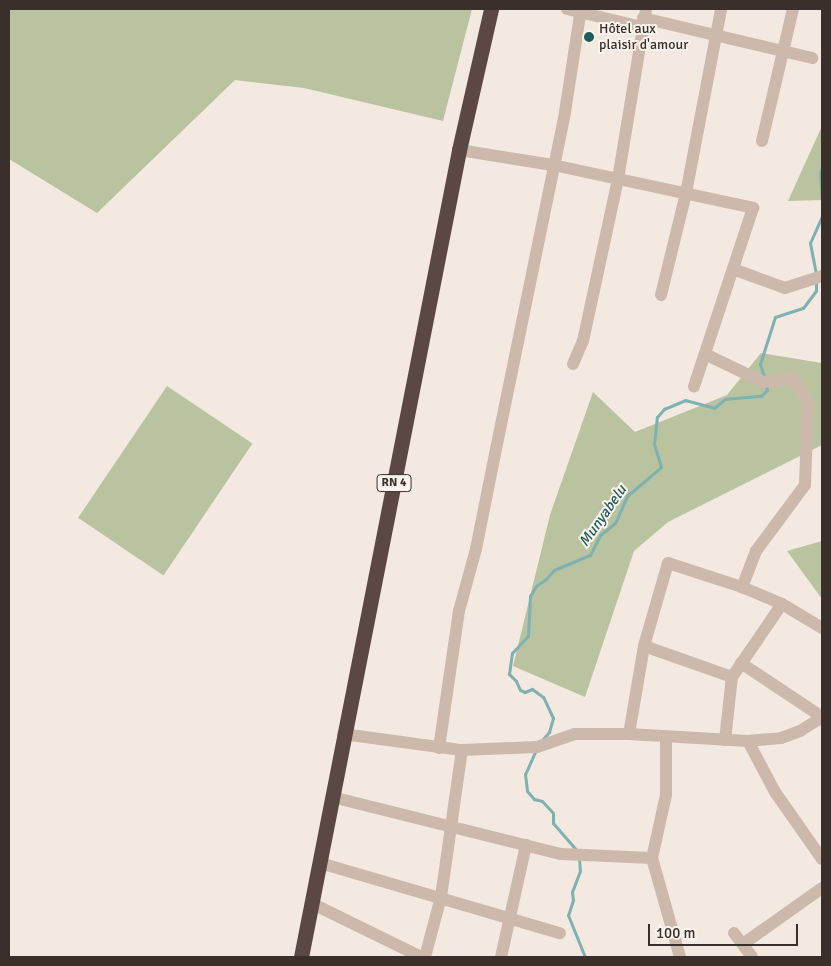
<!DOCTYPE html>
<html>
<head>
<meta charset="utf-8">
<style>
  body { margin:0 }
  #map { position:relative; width:831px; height:966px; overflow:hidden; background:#f3e9e0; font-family:Signika,sans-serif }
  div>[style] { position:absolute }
  .green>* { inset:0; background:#b9c39f; transform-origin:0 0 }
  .stream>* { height:3px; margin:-1.5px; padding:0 1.5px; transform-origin:1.5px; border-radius:1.5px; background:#7eb1b1 }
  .street>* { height:12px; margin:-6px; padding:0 6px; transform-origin:6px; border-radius:6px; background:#ccb9ab }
  .highway>* { height:15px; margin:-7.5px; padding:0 7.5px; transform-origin:7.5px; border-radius:7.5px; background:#5b4842 }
  .dots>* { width:14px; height:14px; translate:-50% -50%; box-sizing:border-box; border:2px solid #fbf4ed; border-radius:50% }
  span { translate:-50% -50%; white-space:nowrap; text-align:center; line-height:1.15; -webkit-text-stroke:4px #fbf4ed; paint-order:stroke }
  .shield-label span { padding:1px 4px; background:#fbf4ed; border:1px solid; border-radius:4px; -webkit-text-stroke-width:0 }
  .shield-label { font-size:12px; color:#3a2f2a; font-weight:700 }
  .poi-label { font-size:14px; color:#3a2f2a }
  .left { translate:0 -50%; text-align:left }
  .water-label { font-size:15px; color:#1f5c5d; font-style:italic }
  .frame { position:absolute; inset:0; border:10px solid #3a2f2a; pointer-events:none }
  .scale { position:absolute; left:648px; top:924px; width:150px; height:22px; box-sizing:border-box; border:2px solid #3a2f2a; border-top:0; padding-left:6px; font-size:15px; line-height:18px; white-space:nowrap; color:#3a2f2a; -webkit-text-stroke:4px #fbf4ed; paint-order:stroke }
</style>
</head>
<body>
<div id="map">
  <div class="green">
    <div style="clip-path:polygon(9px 9px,472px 9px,443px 121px,304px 88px,235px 80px,97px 213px,9px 159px)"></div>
    <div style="clip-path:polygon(822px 126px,822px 200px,788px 201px)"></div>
    <div style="clip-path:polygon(761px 353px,822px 363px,822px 445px,668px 522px,634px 551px,585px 697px,513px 666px,550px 515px,593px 392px,635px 432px,727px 395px)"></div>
    <div style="left:167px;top:386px;width:103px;height:159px;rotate:34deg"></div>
    <div style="clip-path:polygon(822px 541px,822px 599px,787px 551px)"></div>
  </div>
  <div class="stream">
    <div style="left:822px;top:168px;width:5px;rotate:112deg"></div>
    <div style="left:820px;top:173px;width:32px;rotate:86deg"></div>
    <div style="left:816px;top:274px;width:32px;rotate:-101deg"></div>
    <div style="left:810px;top:243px;width:30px;rotate:-66deg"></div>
    <div style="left:764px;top:377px;width:14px;rotate:-107deg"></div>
    <div style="left:760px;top:364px;width:49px;rotate:-72.3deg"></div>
    <div style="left:775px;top:317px;width:29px;rotate:-18deg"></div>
    <div style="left:803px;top:308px;width:21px;rotate:-53deg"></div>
    <div style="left:816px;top:291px;width:10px;rotate:-90deg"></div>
    <div style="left:542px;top:740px;width:11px;rotate:-49deg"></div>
    <div style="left:549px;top:732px;width:15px;rotate:-74deg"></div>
    <div style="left:553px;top:718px;width:23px;rotate:-115deg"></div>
    <div style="left:543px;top:697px;width:14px;rotate:-144deg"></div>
    <div style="left:532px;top:689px;width:8px;rotate:157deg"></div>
    <div style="left:525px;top:692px;width:5px;rotate:-158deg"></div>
    <div style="left:520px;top:690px;width:10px;rotate:-114deg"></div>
    <div style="left:516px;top:681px;width:10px;rotate:-135deg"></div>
    <div style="left:509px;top:674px;width:21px;rotate:-82deg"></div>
    <div style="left:512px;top:653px;width:23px;rotate:-47deg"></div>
    <div style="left:528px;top:636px;width:40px;rotate:-87.1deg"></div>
    <div style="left:530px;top:596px;width:12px;rotate:-59deg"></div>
    <div style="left:536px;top:586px;width:12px;rotate:-35deg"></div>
    <div style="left:546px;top:579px;width:12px;rotate:-48deg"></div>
    <div style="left:554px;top:570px;width:39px;rotate:-23deg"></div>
    <div style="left:590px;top:555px;width:22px;rotate:-63deg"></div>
    <div style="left:600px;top:535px;width:19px;rotate:-39deg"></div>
    <div style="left:615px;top:523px;width:30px;rotate:-66deg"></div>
    <div style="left:627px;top:496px;width:45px;rotate:-40.5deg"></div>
    <div style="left:661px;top:467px;width:24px;rotate:-107deg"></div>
    <div style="left:654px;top:444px;width:27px;rotate:-84deg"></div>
    <div style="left:657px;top:417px;width:11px;rotate:-49deg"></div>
    <div style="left:664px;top:409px;width:23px;rotate:-23deg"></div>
    <div style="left:685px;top:400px;width:30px;rotate:15deg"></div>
    <div style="left:714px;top:408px;width:14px;rotate:-39deg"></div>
    <div style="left:725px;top:399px;width:36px;rotate:-5deg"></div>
    <div style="left:761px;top:396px;width:8px;rotate:-45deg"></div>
    <div style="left:767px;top:390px;width:4px;rotate:-104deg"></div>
    <div style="left:535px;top:752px;width:24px;rotate:114deg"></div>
    <div style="left:525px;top:774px;width:17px;rotate:83deg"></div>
    <div style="left:527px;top:791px;width:11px;rotate:49deg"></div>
    <div style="left:534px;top:799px;width:8px;rotate:14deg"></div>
    <div style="left:542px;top:801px;width:16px;rotate:47deg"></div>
    <div style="left:553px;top:813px;width:10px;rotate:90deg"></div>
    <div style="left:553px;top:823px;width:37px;rotate:49deg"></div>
    <div style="left:579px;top:858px;width:13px;rotate:86deg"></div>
    <div style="left:580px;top:871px;width:22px;rotate:111deg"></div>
    <div style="left:572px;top:892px;width:8px;rotate:83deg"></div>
    <div style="left:573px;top:900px;width:16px;rotate:108deg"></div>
    <div style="left:568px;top:915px;width:45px;rotate:68deg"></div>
  </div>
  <div class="street">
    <div style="left:567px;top:9px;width:77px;rotate:13.5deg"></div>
    <div style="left:643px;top:18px;width:174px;rotate:13.3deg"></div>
    <div style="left:762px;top:141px;width:136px;rotate:-76.8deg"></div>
    <div style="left:459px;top:150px;width:95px;rotate:9.1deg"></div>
    <div style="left:553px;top:165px;width:205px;rotate:12.1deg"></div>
    <div style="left:753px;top:208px;width:188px;rotate:108.3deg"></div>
    <div style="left:733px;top:269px;width:55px;rotate:20.1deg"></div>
    <div style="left:785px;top:288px;width:39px;rotate:-18deg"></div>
    <div style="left:661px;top:295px;width:105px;rotate:-76.2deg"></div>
    <div style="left:686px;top:193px;width:187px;rotate:-79.2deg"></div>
    <div style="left:705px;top:354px;width:64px;rotate:25.8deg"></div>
    <div style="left:763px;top:382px;width:31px;rotate:-6deg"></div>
    <div style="left:794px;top:379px;width:27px;rotate:59deg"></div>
    <div style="left:808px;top:402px;width:83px;rotate:92.1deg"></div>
    <div style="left:805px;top:485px;width:82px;rotate:126.6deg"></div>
    <div style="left:756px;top:551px;width:39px;rotate:111deg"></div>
    <div style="left:573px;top:364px;width:25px;rotate:-67deg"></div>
    <div style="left:583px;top:341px;width:166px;rotate:-77.8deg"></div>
    <div style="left:618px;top:179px;width:172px;rotate:-80.6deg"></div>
    <div style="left:644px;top:646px;width:93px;rotate:19.4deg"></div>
    <div style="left:741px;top:663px;width:97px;rotate:33.7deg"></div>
    <div style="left:343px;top:734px;width:120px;rotate:7.7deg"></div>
    <div style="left:462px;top:750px;width:75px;rotate:-2.3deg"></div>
    <div style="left:537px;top:747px;width:40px;rotate:-18.9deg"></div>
    <div style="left:575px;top:734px;width:54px"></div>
    <div style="left:629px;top:734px;width:119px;rotate:3.4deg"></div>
    <div style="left:748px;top:741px;width:33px;rotate:-5deg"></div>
    <div style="left:781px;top:738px;width:20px;rotate:-20deg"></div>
    <div style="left:800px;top:731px;width:26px;rotate:-32deg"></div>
    <div style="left:629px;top:734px;width:89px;rotate:-80.3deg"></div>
    <div style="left:644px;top:646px;width:86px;rotate:-73.9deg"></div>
    <div style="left:668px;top:563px;width:78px;rotate:18deg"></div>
    <div style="left:742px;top:587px;width:43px;rotate:23deg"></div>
    <div style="left:782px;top:604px;width:47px;rotate:31deg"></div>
    <div style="left:666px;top:738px;width:57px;rotate:90deg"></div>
    <div style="left:666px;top:795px;width:65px;rotate:102.5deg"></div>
    <div style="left:652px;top:858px;width:103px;rotate:74.2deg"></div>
    <div style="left:725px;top:740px;width:63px;rotate:-83.7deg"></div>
    <div style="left:732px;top:677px;width:88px;rotate:-55.6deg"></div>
    <div style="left:748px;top:741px;width:58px;rotate:62.1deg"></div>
    <div style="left:775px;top:792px;width:82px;rotate:55deg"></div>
    <div style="left:439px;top:748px;width:138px;rotate:-81.7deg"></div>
    <div style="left:459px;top:611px;width:64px;rotate:-74.7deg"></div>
    <div style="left:476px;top:549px;width:97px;rotate:-78.7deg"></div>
    <div style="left:495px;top:454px;width:349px;rotate:-78.4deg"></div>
    <div style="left:565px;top:112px;width:104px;rotate:-81.2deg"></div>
    <div style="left:332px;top:797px;width:236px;rotate:14deg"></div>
    <div style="left:561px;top:854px;width:91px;rotate:2.5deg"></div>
    <div style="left:320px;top:863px;width:250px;rotate:16.3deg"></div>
    <div style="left:311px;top:903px;width:123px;rotate:26.1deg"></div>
    <div style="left:734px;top:933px;width:30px;rotate:53deg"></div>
    <div style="left:743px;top:944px;width:97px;rotate:-35.3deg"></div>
    <div style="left:425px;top:957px;width:62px;rotate:-75.1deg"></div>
    <div style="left:441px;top:897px;width:148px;rotate:-81.9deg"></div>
    <div style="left:501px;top:957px;width:115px;rotate:-77.4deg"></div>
  </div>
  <div class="highway">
    <div style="left:301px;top:957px;width:822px;rotate:-78.92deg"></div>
    <div style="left:459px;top:150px;width:145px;rotate:-77.2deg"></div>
  </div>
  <div class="dots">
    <div style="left:589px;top:37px;background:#1f5c5d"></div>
  </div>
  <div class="shield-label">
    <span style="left:394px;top:483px">RN 4</span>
  </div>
  <div class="poi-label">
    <span class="left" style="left:599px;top:37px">Hôtel aux<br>plaisir d'amour</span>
  </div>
  <div class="water-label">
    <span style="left:603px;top:516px;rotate:-55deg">Munyabelu</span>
  </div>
  <div class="frame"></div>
  <div class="scale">100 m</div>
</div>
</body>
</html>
